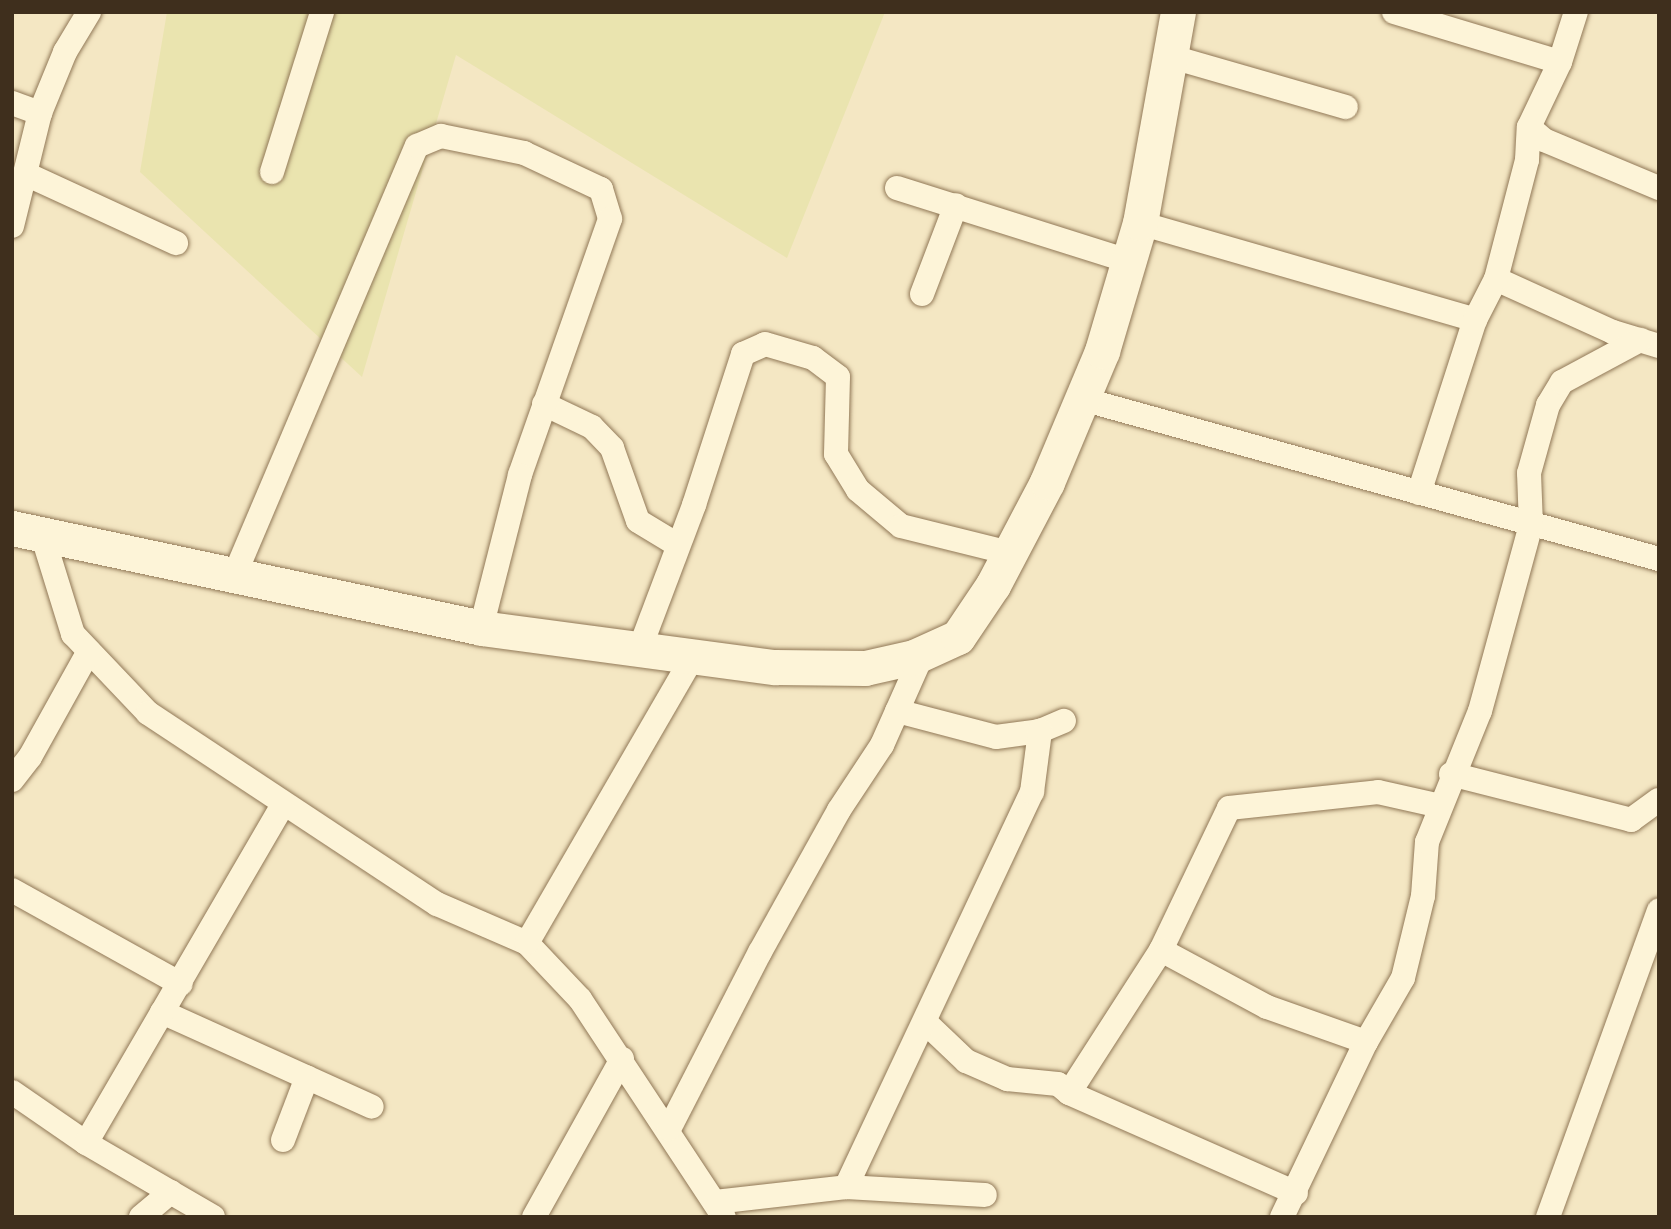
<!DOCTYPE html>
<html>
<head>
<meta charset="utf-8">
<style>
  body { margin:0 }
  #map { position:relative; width:1671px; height:1229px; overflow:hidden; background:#f4e7c3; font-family:Literata,serif }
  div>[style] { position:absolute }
  .farmland>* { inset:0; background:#eae4af }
  .roads { filter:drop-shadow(0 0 2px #917857) drop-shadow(0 0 2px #917857) }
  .street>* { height:24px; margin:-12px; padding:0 12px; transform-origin:12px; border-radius:12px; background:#fdf4d8 }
  .secondary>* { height:35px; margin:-17.5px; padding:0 17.5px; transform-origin:17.5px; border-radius:17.5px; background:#fdf4d8 }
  span { translate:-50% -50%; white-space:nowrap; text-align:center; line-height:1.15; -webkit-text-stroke:5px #faf1d4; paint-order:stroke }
  .frame { position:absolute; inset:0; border:14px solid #3f2f1d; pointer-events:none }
</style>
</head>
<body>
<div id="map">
  <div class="farmland">
    <div style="clip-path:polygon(167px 12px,885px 12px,787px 258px,456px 55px,362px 377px,140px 172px)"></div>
  </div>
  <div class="roads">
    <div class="street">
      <div style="left:1394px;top:12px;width:173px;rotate:16.8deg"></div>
      <div style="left:1169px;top:56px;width:184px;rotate:16.1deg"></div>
      <div style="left:12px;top:103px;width:30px;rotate:20deg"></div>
      <div style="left:1529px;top:127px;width:20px;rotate:41deg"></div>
      <div style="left:1544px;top:140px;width:125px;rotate:22.7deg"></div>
      <div style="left:272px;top:172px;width:168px;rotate:-72.6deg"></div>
      <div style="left:28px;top:175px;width:163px;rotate:24.7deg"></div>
      <div style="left:897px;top:188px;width:243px;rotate:17.5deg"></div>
      <div style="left:1140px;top:223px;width:349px;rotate:16.1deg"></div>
      <div style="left:12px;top:226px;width:116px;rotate:-76.1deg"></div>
      <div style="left:40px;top:113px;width:66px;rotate:-67.7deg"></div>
      <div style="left:65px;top:52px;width:47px;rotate:-59deg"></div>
      <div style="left:1496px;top:279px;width:128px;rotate:24.4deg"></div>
      <div style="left:1613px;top:332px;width:48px;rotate:16.9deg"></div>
      <div style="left:922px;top:294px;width:95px;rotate:-69.1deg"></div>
      <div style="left:1082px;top:399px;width:599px;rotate:15.5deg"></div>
      <div style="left:544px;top:404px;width:53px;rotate:25.6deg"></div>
      <div style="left:592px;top:427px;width:29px;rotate:46deg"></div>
      <div style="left:612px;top:448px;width:77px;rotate:70.4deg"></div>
      <div style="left:638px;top:521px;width:44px;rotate:31.2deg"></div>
      <div style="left:1419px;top:493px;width:182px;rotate:-72.1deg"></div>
      <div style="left:1475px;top:320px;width:46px;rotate:-62.9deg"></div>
      <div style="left:1496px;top:279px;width:123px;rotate:-75.4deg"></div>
      <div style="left:1527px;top:160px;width:33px;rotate:-87deg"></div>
      <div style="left:1529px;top:127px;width:72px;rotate:-64.5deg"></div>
      <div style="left:1560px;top:62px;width:52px;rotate:-72.3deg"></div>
      <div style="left:42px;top:534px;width:105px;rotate:72.8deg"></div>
      <div style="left:73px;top:634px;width:109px;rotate:46.5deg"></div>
      <div style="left:148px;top:713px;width:346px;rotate:33.5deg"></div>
      <div style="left:437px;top:904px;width:98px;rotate:23.4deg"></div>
      <div style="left:527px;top:943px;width:77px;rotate:46.6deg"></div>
      <div style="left:580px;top:999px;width:261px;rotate:56.6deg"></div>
      <div style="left:235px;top:574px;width:465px;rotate:-67deg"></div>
      <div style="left:417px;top:146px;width:26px;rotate:-23deg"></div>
      <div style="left:441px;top:136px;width:85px;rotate:11.6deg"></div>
      <div style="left:524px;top:153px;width:85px;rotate:25.1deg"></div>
      <div style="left:601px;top:189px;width:31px;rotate:73deg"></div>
      <div style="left:610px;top:219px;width:271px;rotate:109.4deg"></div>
      <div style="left:520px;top:475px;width:158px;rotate:104.3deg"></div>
      <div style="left:640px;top:648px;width:153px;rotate:-69.3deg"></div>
      <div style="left:694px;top:505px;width:159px;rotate:-72deg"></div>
      <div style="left:743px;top:354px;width:24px;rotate:-24deg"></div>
      <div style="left:765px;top:344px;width:50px;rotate:16.3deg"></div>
      <div style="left:813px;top:358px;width:31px;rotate:37deg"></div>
      <div style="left:838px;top:377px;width:77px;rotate:91.5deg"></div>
      <div style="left:836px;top:454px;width:42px;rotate:58.6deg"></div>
      <div style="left:858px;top:490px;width:56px;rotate:39.9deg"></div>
      <div style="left:901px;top:526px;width:112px;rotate:13.9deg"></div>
      <div style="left:897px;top:711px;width:102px;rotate:14.7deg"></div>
      <div style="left:996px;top:737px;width:44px;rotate:-7.8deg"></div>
      <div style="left:1040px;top:731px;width:26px;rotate:-23deg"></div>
      <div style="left:1451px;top:774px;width:186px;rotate:14.3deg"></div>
      <div style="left:1631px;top:820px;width:34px;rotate:-36deg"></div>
      <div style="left:12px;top:780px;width:29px;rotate:-52deg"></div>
      <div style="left:30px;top:757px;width:121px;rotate:-60.9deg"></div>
      <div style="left:12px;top:890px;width:193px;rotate:29.1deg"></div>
      <div style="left:527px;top:943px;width:333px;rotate:-59.9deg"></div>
      <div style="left:1161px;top:950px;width:157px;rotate:-64.4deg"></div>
      <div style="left:1229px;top:808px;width:150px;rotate:-6.1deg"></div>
      <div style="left:1378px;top:792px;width:64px;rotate:12.7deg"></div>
      <div style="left:162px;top:1012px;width:230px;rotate:24.3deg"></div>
      <div style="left:925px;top:1022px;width:57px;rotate:43.6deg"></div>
      <div style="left:966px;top:1061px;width:45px;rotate:23.7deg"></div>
      <div style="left:1007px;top:1079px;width:51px;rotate:5.6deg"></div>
      <div style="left:1058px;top:1084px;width:14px;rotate:39deg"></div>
      <div style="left:1069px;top:1093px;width:170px;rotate:-57.2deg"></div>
      <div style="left:1161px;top:950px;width:120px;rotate:28.3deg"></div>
      <div style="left:1267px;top:1007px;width:105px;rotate:19.5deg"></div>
      <div style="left:1366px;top:1042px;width:74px;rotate:-60deg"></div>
      <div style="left:1403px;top:978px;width:84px;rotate:-76.3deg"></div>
      <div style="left:1423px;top:896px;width:54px;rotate:-85.8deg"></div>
      <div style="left:1427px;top:842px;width:141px;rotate:-68deg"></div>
      <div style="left:1480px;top:711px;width:193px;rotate:-74.7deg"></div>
      <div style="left:1531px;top:525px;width:52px;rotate:-92.2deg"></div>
      <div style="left:1529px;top:473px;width:71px;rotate:-74.4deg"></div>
      <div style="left:1548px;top:405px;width:27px;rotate:-59deg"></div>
      <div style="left:1562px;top:382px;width:89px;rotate:-28.3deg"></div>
      <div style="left:12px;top:1092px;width:90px;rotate:34.6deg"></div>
      <div style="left:86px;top:1143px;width:147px;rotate:30.2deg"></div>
      <div style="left:1069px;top:1093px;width:248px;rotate:23.8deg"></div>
      <div style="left:669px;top:1129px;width:199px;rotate:-62.8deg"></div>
      <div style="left:760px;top:952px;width:162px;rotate:-60.9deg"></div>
      <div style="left:839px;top:810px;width:78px;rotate:-56.5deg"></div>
      <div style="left:882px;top:745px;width:101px;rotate:-66deg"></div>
      <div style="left:283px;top:1140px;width:67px;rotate:-69.1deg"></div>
      <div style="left:86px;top:1143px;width:392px;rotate:-59.8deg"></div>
      <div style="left:846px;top:1187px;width:437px;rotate:-64.8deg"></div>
      <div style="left:1032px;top:792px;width:62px;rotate:-82.5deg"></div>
      <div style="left:715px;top:1202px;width:132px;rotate:-6.5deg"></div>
      <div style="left:846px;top:1187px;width:139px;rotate:3.3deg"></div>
      <div style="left:141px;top:1217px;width:39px;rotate:-40deg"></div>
      <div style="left:534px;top:1217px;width:181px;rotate:-60.9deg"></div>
      <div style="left:1282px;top:1217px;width:194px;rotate:-64.4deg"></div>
      <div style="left:1548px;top:1217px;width:326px;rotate:-70.1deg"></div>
    </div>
    <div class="secondary">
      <div style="left:12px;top:528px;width:480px;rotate:12deg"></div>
      <div style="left:481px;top:628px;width:297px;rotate:7.6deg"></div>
      <div style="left:775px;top:667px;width:90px;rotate:0.6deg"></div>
      <div style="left:865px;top:668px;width:50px;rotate:-12.7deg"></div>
      <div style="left:914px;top:657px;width:48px;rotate:-24.4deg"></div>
      <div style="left:958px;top:637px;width:63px;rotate:-56.1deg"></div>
      <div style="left:993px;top:585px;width:116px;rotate:-62.3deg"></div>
      <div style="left:1047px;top:482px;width:142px;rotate:-67.2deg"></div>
      <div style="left:1102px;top:351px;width:134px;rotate:-73.5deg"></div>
      <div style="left:1140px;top:223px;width:214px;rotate:-79.8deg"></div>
    </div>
  </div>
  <div class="frame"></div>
</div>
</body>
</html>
